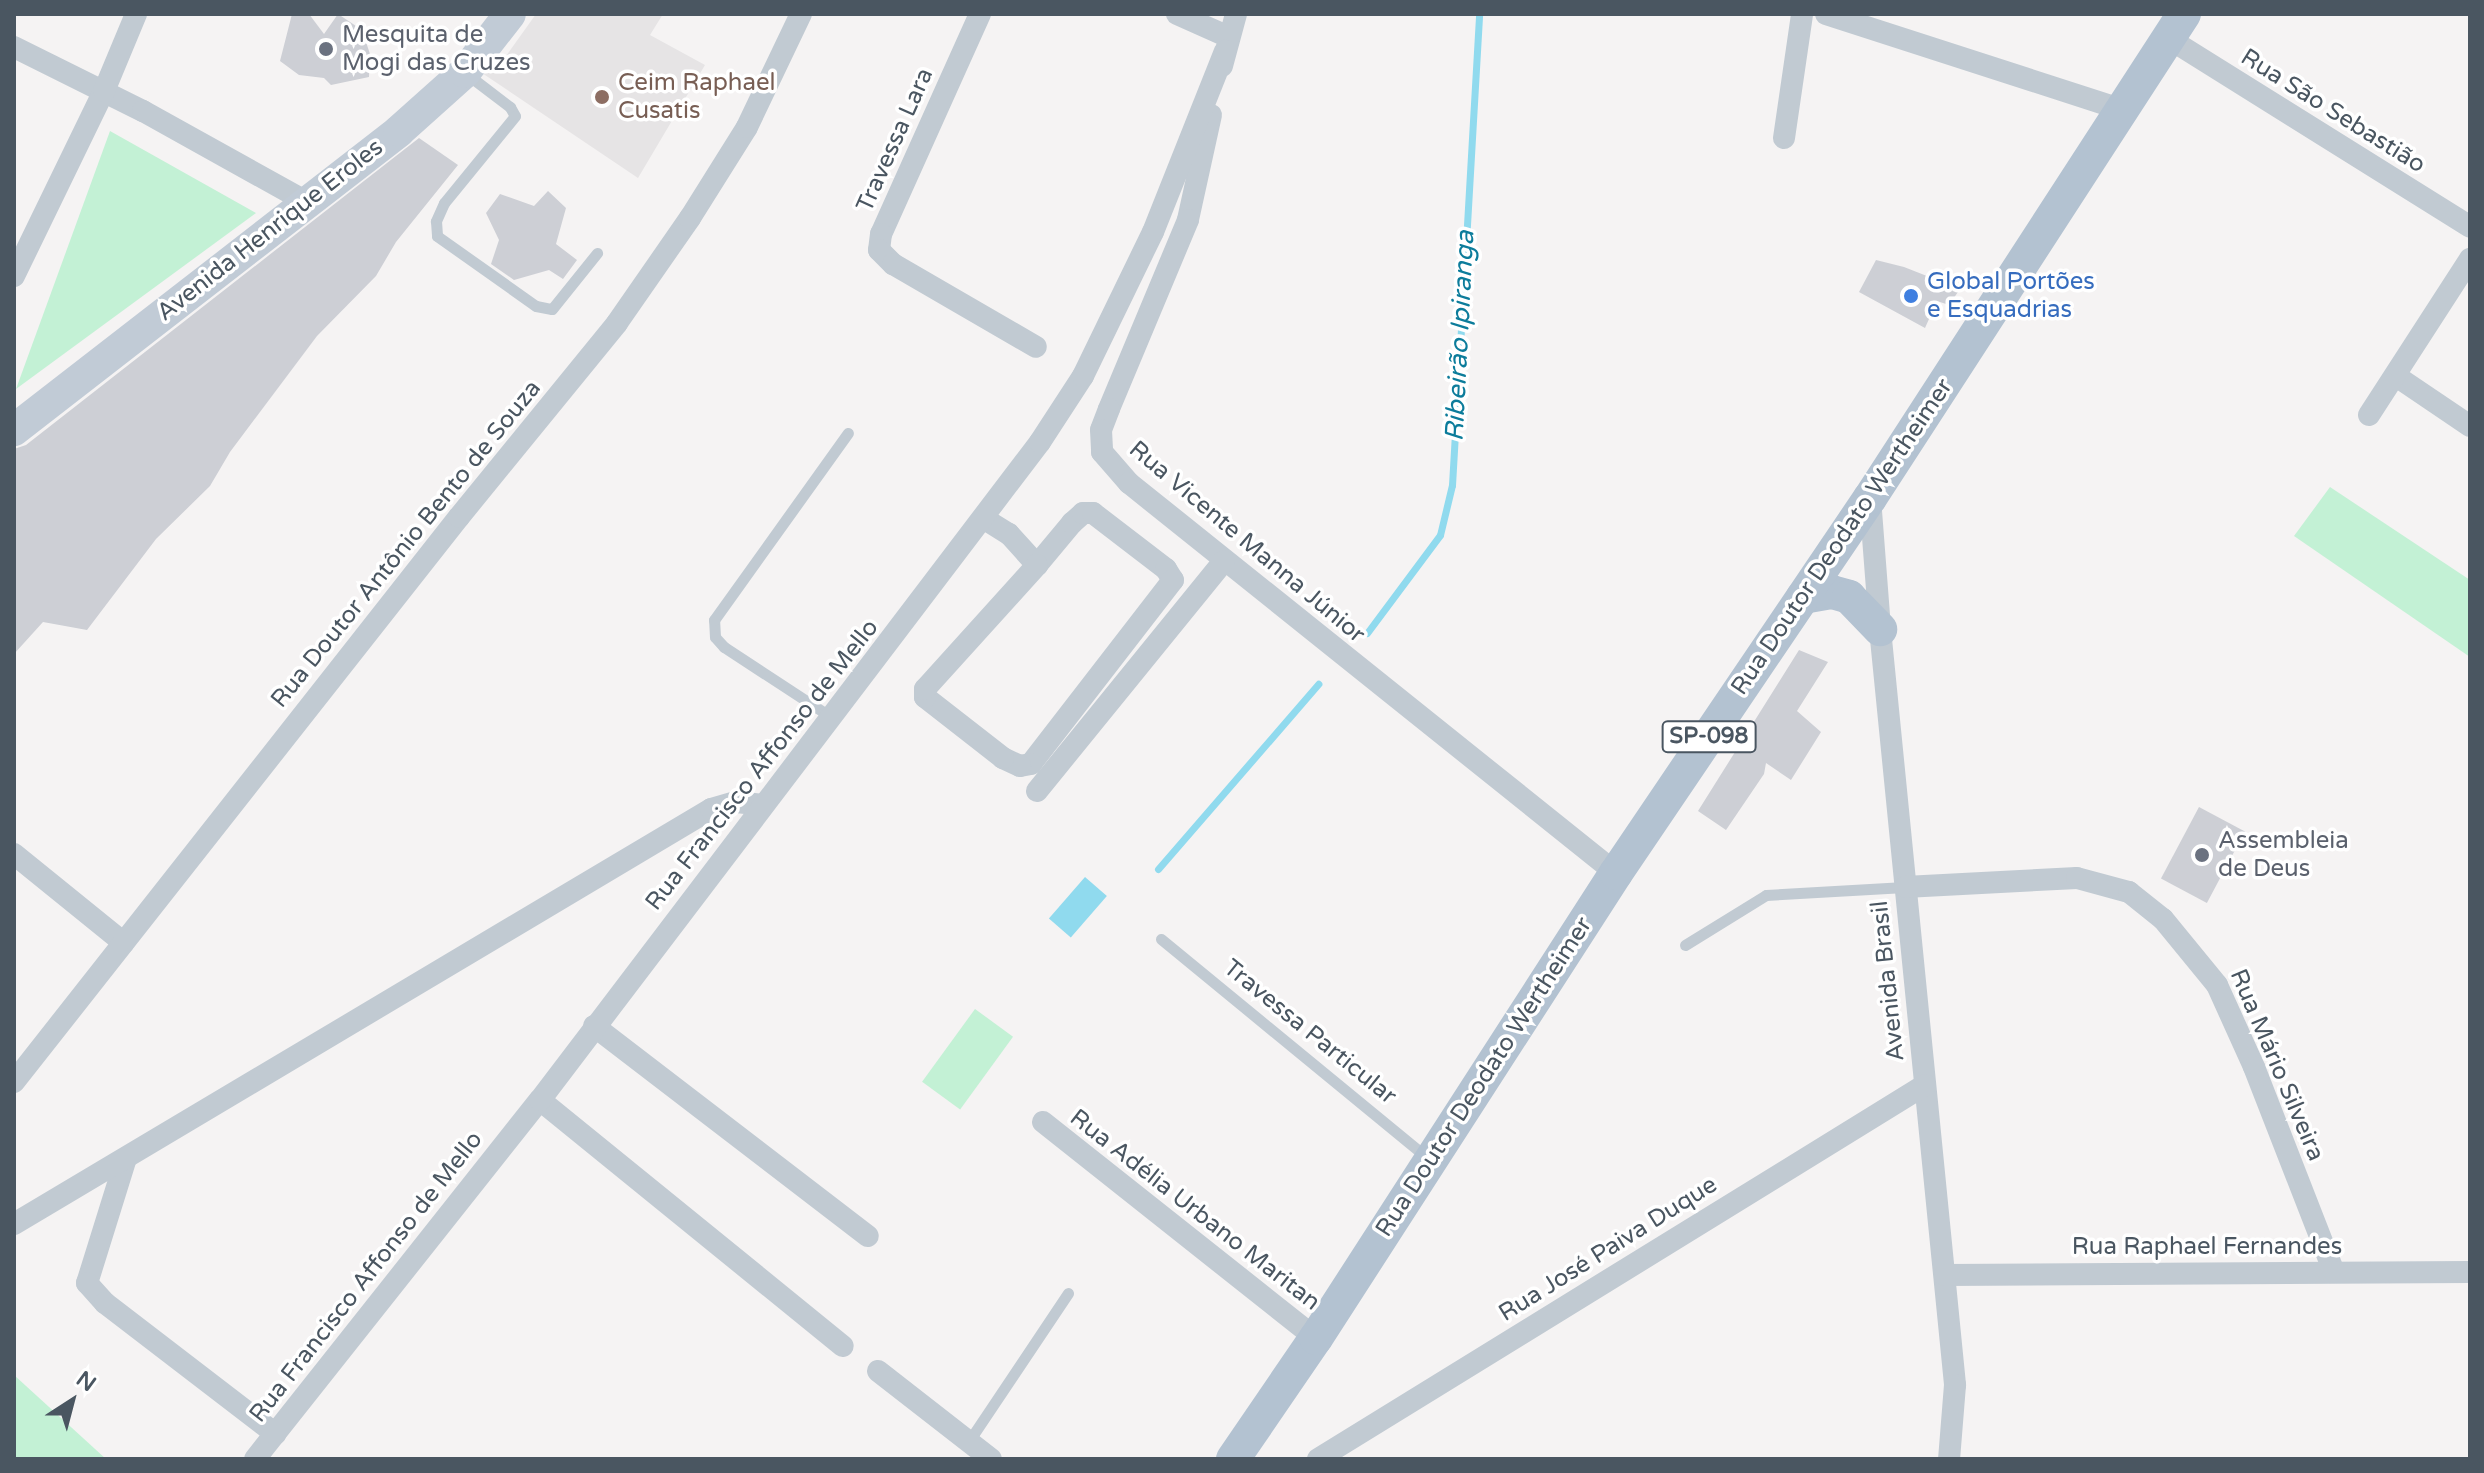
<!DOCTYPE html>
<html>
<head>
<meta charset="utf-8">
<style>
  body { margin:0 }
  #map { position:relative; width:2484px; height:1473px; overflow:hidden; background:#f5f3f3; font-family:"Varela Round",sans-serif }
  div>[style] { position:absolute }
  .education>* { inset:0; background:#e6e4e5 }
  .green>* { inset:0; background:#c3f1d5; transform-origin:0 0 }
  .water>* { inset:0; background:#90daee; transform-origin:0 0 }
  .stream>* { height:7px; margin:-3.5px; padding:0 3.5px; transform-origin:3.5px; border-radius:3.5px; background:#90daee }
  .building>* { inset:0; background:#cdcfd5; transform-origin:0 0 }
  .lane>* { height:11px; margin:-5.5px; padding:0 5.5px; transform-origin:5.5px; border-radius:5.5px; background:#c1cad2 }
  .street>* { height:22px; margin:-11px; padding:0 11px; transform-origin:11px; border-radius:11px; background:#c1cad2 }
  .secondary>* { height:32px; margin:-16px; padding:0 16px; transform-origin:16px; border-radius:16px; background:#c1cbd6 }
  .primary>* { height:34px; margin:-17px; padding:0 17px; transform-origin:17px; border-radius:17px; background:#b3c2d1 }
  .dots>* { width:22px; height:22px; translate:-50% -50%; box-sizing:border-box; border:4px solid #fff; border-radius:50% }
  span { translate:-50% -50%; white-space:nowrap; text-align:center; line-height:1.15; -webkit-text-stroke:7px #fff; paint-order:stroke }
  .shield-label span { padding:2px 6px; background:#fff; border:2px solid; border-radius:6px; -webkit-text-stroke-width:0 }
  .shield-label { font-size:22px; color:#4a5661; font-weight:700 }
  .worship-label { font-size:24px; color:#5b616d }
  .left { translate:0 -50%; text-align:left }
  .education-label { font-size:24px; color:#785e54 }
  .street-label { font-size:24px; color:#4a5661 }
  .shop-label { font-size:24px; color:#366cbe }
  .water-label { font-size:26px; color:#0c7c9b; font-style:italic }
  .frame { position:absolute; inset:0; border:16px solid #4a5661; pointer-events:none }
  .north { position:absolute; left:32px; top:1361px; width:80px; height:80px; -webkit-text-stroke:6px #fff; paint-order:stroke; rotate:36deg; font-size:22px; font-weight:700; line-height:32px; text-align:center; color:#4a5661 }
  .north::after { content:''; display:block; margin:auto; width:28px; height:36px; background:#4a5661; clip-path:polygon(50% 0,100% 100%,50% 72%,0 100%) }
</style>
</head>
<body>
<div id="map">
  <div class="education">
    <div style="clip-path:polygon(536px 14px,663px 14px,650px 35px,705px 65px,638px 178px,482px 73px,501px 63px)"></div>
  </div>
  <div class="green">
    <div style="clip-path:polygon(110px 131px,256px 213px,16px 389px)"></div>
    <div style="clip-path:polygon(2330px 487px,2470px 580px,2470px 657px,2294px 536px)"></div>
    <div style="left:975px;top:1009px;width:47px;height:90px;rotate:36deg"></div>
    <div style="clip-path:polygon(14px 1375px,106px 1459px,14px 1459px)"></div>
  </div>
  <div class="water">
    <div style="left:1085px;top:877px;width:29px;height:55px;rotate:41deg"></div>
  </div>
  <div class="stream">
    <div style="left:1367px;top:633px;width:122px;rotate:-53.3deg"></div>
    <div style="left:1440px;top:535px;width:51px;rotate:-76.5deg"></div>
    <div style="left:1452px;top:485px;width:472px;rotate:-86.7deg"></div>
    <div style="left:1158px;top:869px;width:245px;rotate:-49.1deg"></div>
  </div>
  <div class="building">
    <div style="clip-path:polygon(292px 14px,309px 14px,324px 34px,338px 14px,362px 30px,370px 54px,369px 77px,331px 85px,324px 78px,299px 75px,280px 61px)"></div>
    <div style="clip-path:polygon(419px 138px,458px 165px,396px 242px,376px 276px,317px 336px,230px 452px,210px 486px,156px 539px,87px 630px,43px 622px,14px 654px,14px 449px,26px 445px)"></div>
    <div style="clip-path:polygon(548px 191px,566px 208px,556px 244px,577px 260px,563px 279px,549px 270px,514px 280px,491px 264px,499px 240px,486px 213px,500px 194px,534px 206px)"></div>
    <div style="clip-path:polygon(1876px 260px,1904px 267px,1960px 289px,1949px 305px,1937px 301px,1925px 328px,1859px 292px)"></div>
    <div style="clip-path:polygon(1799px 650px,1828px 662px,1797px 711px,1821px 732px,1791px 780px,1766px 763px,1764px 774px,1726px 830px,1698px 811px)"></div>
    <div style="left:2199px;top:807px;width:52px;height:81px;rotate:28deg"></div>
  </div>
  <div class="lane">
    <div style="left:468px;top:75px;width:53px;rotate:37.3deg"></div>
    <div style="left:510px;top:107px;width:10px;rotate:61deg"></div>
    <div style="left:515px;top:116px;width:112px;rotate:129.2deg"></div>
    <div style="left:444px;top:203px;width:20px;rotate:114deg"></div>
    <div style="left:436px;top:221px;width:15px;rotate:86deg"></div>
    <div style="left:437px;top:236px;width:121px;rotate:35.3deg"></div>
    <div style="left:536px;top:306px;width:16px;rotate:11deg"></div>
    <div style="left:552px;top:309px;width:72px;rotate:-51.2deg"></div>
    <div style="left:831px;top:717px;width:128px;rotate:-146.8deg"></div>
    <div style="left:724px;top:647px;width:13px;rotate:-132deg"></div>
    <div style="left:715px;top:637px;width:17px;rotate:-93deg"></div>
    <div style="left:714px;top:620px;width:230px;rotate:-54.4deg"></div>
    <div style="left:1161px;top:939px;width:343px;rotate:39.4deg"></div>
    <div style="left:1685px;top:945px;width:95px;rotate:-31.7deg"></div>
    <div style="left:1766px;top:895px;width:139px;rotate:-3.3deg"></div>
    <div style="left:969px;top:1441px;width:178px;rotate:-56.2deg"></div>
  </div>
  <div class="street">
    <div style="left:980px;top:14px;width:241px;rotate:114.2deg"></div>
    <div style="left:881px;top:234px;width:16px;rotate:97deg"></div>
    <div style="left:879px;top:250px;width:20px;rotate:45deg"></div>
    <div style="left:893px;top:264px;width:165px;rotate:30.1deg"></div>
    <div style="left:1177px;top:14px;width:57px;rotate:23.9deg"></div>
    <div style="left:1826px;top:14px;width:309px;rotate:17.9deg"></div>
    <div style="left:2168px;top:38px;width:356px;rotate:32deg"></div>
    <div style="left:14px;top:47px;width:144px;rotate:26.4deg"></div>
    <div style="left:143px;top:111px;width:185px;rotate:29.1deg"></div>
    <div style="left:1222px;top:66px;width:54px;rotate:-74.9deg"></div>
    <div style="left:1211px;top:115px;width:107px;rotate:102.4deg"></div>
    <div style="left:1188px;top:220px;width:205px;rotate:112.7deg"></div>
    <div style="left:1109px;top:409px;width:22px;rotate:111deg"></div>
    <div style="left:1101px;top:430px;width:22px;rotate:87deg"></div>
    <div style="left:1102px;top:452px;width:41px;rotate:48.9deg"></div>
    <div style="left:1129px;top:483px;width:624px;rotate:38.69deg"></div>
    <div style="left:1784px;top:138px;width:125px;rotate:-81.7deg"></div>
    <div style="left:14px;top:276px;width:206px;rotate:-64.1deg"></div>
    <div style="left:104px;top:91px;width:83px;rotate:-67.4deg"></div>
    <div style="left:2396px;top:376px;width:89px;rotate:34deg"></div>
    <div style="left:2369px;top:415px;width:186px;rotate:-57.1deg"></div>
    <div style="left:1870px;top:498px;width:131px;rotate:85.6deg"></div>
    <div style="left:1880px;top:629px;width:760px;rotate:84.33deg"></div>
    <div style="left:1955px;top:1385px;width:74px;rotate:94.6deg"></div>
    <div style="left:983px;top:518px;width:31px;rotate:32deg"></div>
    <div style="left:1009px;top:534px;width:42px;rotate:47.9deg"></div>
    <div style="left:1037px;top:565px;width:55px;rotate:-50.2deg"></div>
    <div style="left:1072px;top:523px;width:15px;rotate:-42deg"></div>
    <div style="left:1083px;top:513px;width:10px"></div>
    <div style="left:1093px;top:513px;width:92px;rotate:37.5deg"></div>
    <div style="left:1166px;top:569px;width:13px;rotate:58deg"></div>
    <div style="left:1173px;top:580px;width:232px;rotate:127.7deg"></div>
    <div style="left:1031px;top:764px;width:11px;rotate:170deg"></div>
    <div style="left:1020px;top:766px;width:19px;rotate:-155deg"></div>
    <div style="left:1003px;top:758px;width:99px;rotate:-142deg"></div>
    <div style="left:925px;top:697px;width:8px;rotate:-90deg"></div>
    <div style="left:925px;top:689px;width:167px;rotate:-47.9deg"></div>
    <div style="left:1037px;top:791px;width:296px;rotate:-50.9deg"></div>
    <div style="left:14px;top:854px;width:141px;rotate:39deg"></div>
    <div style="left:1905px;top:887px;width:172px;rotate:-3deg"></div>
    <div style="left:2077px;top:878px;width:54px;rotate:15.1deg"></div>
    <div style="left:2129px;top:892px;width:43px;rotate:38.5deg"></div>
    <div style="left:2163px;top:919px;width:85px;rotate:50.7deg"></div>
    <div style="left:2217px;top:985px;width:90px;rotate:65.7deg"></div>
    <div style="left:2254px;top:1067px;width:220px;rotate:68.7deg"></div>
    <div style="left:594px;top:1026px;width:345px;rotate:37.5deg"></div>
    <div style="left:14px;top:1082px;width:719px;rotate:-51.78deg"></div>
    <div style="left:459px;top:517px;width:250px;rotate:-50.8deg"></div>
    <div style="left:617px;top:323px;width:128px;rotate:-55.2deg"></div>
    <div style="left:690px;top:218px;width:107px;rotate:-57.9deg"></div>
    <div style="left:747px;top:127px;width:125px;rotate:-64.5deg"></div>
    <div style="left:540px;top:1100px;width:390px;rotate:39.1deg"></div>
    <div style="left:1043px;top:1122px;width:348px;rotate:38.4deg"></div>
    <div style="left:126px;top:1158px;width:131px;rotate:107.3deg"></div>
    <div style="left:87px;top:1283px;width:27px;rotate:48deg"></div>
    <div style="left:105px;top:1303px;width:215px;rotate:37.5deg"></div>
    <div style="left:14px;top:1224px;width:811px;rotate:-30.77deg"></div>
    <div style="left:711px;top:809px;width:26px;rotate:-16deg"></div>
    <div style="left:736px;top:802px;width:27px;rotate:6deg"></div>
    <div style="left:1945px;top:1275px;width:525px;rotate:-0.33deg"></div>
    <div style="left:878px;top:1371px;width:143px;rotate:37.9deg"></div>
    <div style="left:255px;top:1459px;width:458px;rotate:-51.6deg"></div>
    <div style="left:540px;top:1100px;width:826px;rotate:-52.77deg"></div>
    <div style="left:1040px;top:442px;width:79px;rotate:-56.9deg"></div>
    <div style="left:1083px;top:376px;width:160px;rotate:-64.1deg"></div>
    <div style="left:1153px;top:232px;width:195px;rotate:-68.3deg"></div>
    <div style="left:1318px;top:1459px;width:713px;rotate:-31.64deg"></div>
  </div>
  <div class="secondary">
    <div style="left:14px;top:430px;width:487px;rotate:-37.8deg"></div>
    <div style="left:399px;top:131px;width:89px;rotate:-41.8deg"></div>
    <div style="left:465px;top:72px;width:73px;rotate:-52.2deg"></div>
  </div>
  <div class="primary">
    <div style="left:1803px;top:597px;width:29px;rotate:-10deg"></div>
    <div style="left:1832px;top:592px;width:18px;rotate:16deg"></div>
    <div style="left:1849px;top:597px;width:45px;rotate:45.9deg"></div>
    <div style="left:1233px;top:1459px;width:147px;rotate:-55.6deg"></div>
    <div style="left:1316px;top:1338px;width:553px;rotate:-57.17deg"></div>
    <div style="left:1616px;top:873px;width:453px;rotate:-55.9deg"></div>
    <div style="left:1870px;top:498px;width:577px;rotate:-57.03deg"></div>
  </div>
  <div class="dots">
    <div style="left:326px;top:49px;background:#6b7280"></div>
    <div style="left:602px;top:97px;background:#8d6e63"></div>
    <div style="left:1911px;top:296px;background:#3f7fe0"></div>
    <div style="left:2202px;top:855px;background:#6b7280"></div>
  </div>
  <div class="shield-label">
    <span style="left:1709px;top:737px">SP-098</span>
  </div>
  <div class="worship-label">
    <span class="left" style="left:342px;top:49px">Mesquita de<br>Mogi das Cruzes</span>
    <span class="left" style="left:2218px;top:855px">Assembleia<br>de Deus</span>
  </div>
  <div class="education-label">
    <span class="left" style="left:618px;top:97px">Ceim Raphael<br>Cusatis</span>
  </div>
  <div class="street-label">
    <span style="left:2333px;top:111px;rotate:32deg">Rua São Sebastião</span>
    <span style="left:895px;top:140px;rotate:-66deg">Travessa Lara</span>
    <span style="left:270px;top:230px;rotate:-38deg">Avenida Henrique Eroles</span>
    <span style="left:1842px;top:537px;rotate:-56deg">Rua Doutor Deodato Wertheimer</span>
    <span style="left:1247px;top:542px;rotate:40deg">Rua Vicente Manna Júnior</span>
    <span style="left:406px;top:544px;rotate:-51deg">Rua Doutor Antônio Bento de Souza</span>
    <span style="left:762px;top:765px;rotate:-52deg">Rua Francisco Affonso de Mello</span>
    <span style="left:1888px;top:981px;rotate:-96deg">Avenida Brasil</span>
    <span style="left:1310px;top:1032px;rotate:39deg">Travessa Particular</span>
    <span style="left:2277px;top:1065px;rotate:67deg">Rua Mário Silveira</span>
    <span style="left:1484px;top:1077px;rotate:-57deg">Rua Doutor Deodato Wertheimer</span>
    <span style="left:1195px;top:1210px;rotate:38deg">Rua Adélia Urbano Maritan</span>
    <span style="left:2207px;top:1247px">Rua Raphael Fernandes</span>
    <span style="left:1608px;top:1249px;rotate:-32deg">Rua José Paiva Duque</span>
    <span style="left:366px;top:1277px;rotate:-52deg">Rua Francisco Affonso de Mello</span>
  </div>
  <div class="shop-label">
    <span class="left" style="left:1927px;top:296px">Global Portões<br>e Esquadrias</span>
  </div>
  <div class="water-label">
    <span style="left:1460px;top:336px;rotate:-87deg">Ribeirão Ipiranga</span>
  </div>
  <div class="frame"></div>
  <div class="north">N</div>
</div>
</body>
</html>
